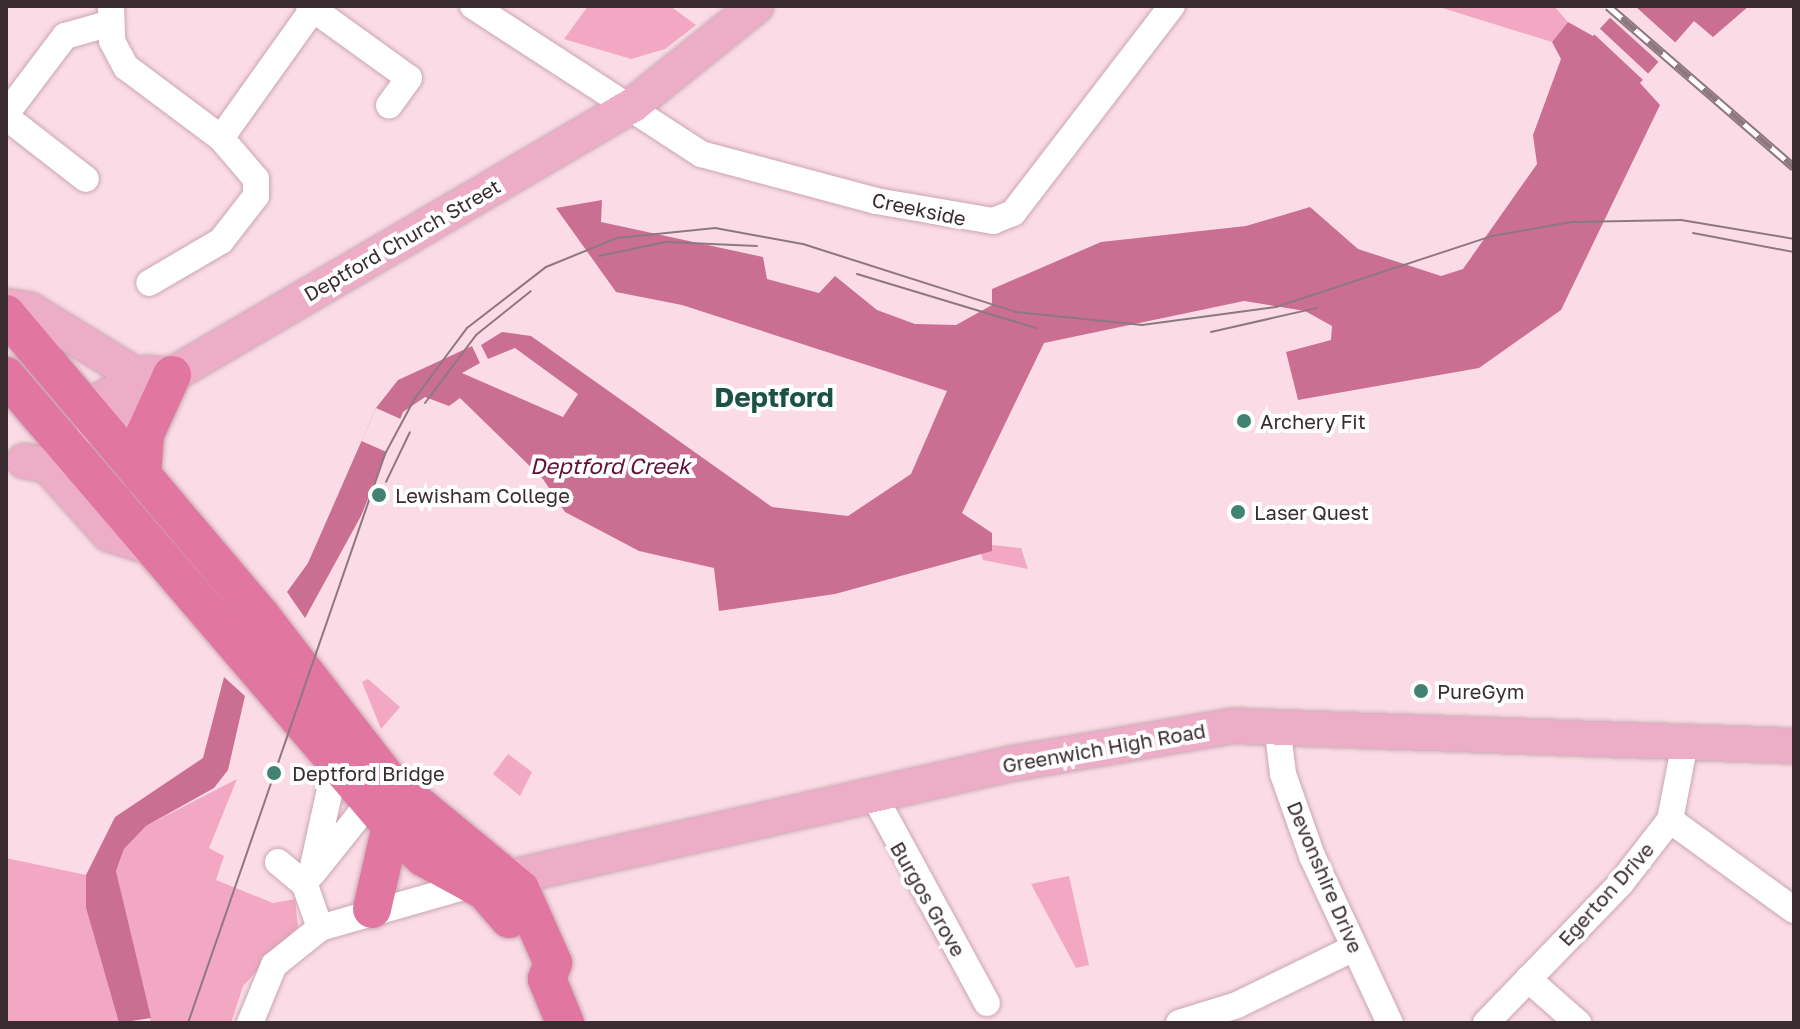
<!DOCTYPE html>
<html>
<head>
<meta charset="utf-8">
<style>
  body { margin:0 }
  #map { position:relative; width:1800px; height:1029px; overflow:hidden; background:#fbdce6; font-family:"Golos Text",sans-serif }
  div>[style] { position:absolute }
  .green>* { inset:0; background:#f2a7c2 }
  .water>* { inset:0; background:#ca6f92 }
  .pier>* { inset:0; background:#fbdce6; transform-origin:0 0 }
  .roads { filter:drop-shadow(0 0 2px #caa6b2) drop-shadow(0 0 2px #caa6b2) }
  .minor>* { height:26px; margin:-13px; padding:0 13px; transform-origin:13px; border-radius:13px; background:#fff }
  .major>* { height:34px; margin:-17px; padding:0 17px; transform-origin:17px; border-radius:17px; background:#edadc7 }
  .highway>* { height:38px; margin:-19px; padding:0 19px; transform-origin:19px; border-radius:19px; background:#e177a1 }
  .tram>* { height:2px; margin:-1px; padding:0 1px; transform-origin:1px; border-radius:1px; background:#8e787f }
  .rail>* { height:9px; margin-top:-4.5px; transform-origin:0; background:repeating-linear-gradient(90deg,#fff 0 18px,#8e787f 0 36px); box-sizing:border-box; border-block:2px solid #8e787f }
  .dots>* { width:22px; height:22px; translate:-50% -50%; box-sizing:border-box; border:4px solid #fff; border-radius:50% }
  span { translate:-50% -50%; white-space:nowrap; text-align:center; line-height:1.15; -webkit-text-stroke:8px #fff; paint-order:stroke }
  .street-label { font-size:20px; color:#3a2c31 }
  .poi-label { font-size:20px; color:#3a2c31 }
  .left { translate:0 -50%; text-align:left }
  .water-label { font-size:22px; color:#630f39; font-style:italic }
  .district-label { font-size:28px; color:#1c5146; font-weight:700 }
  .frame { position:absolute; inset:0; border:8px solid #3a2c31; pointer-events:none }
</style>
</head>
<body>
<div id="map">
  <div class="green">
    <div style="clip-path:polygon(588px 6px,670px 6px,696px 25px,665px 49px,631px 59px,564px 39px)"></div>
    <div style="clip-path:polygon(1436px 6px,1554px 6px,1568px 22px,1552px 42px)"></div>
    <div style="clip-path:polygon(992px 545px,1021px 548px,1028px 569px,983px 560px,980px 550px)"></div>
    <div style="clip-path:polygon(368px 679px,400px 707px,381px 729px,362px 682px)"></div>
    <div style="clip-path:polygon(508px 754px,532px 772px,520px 796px,493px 774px)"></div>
    <div style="clip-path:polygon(237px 779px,209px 848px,224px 856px,216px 880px,273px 903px,295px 899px,298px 927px,243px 986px,231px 1023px,151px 1023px,116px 871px,124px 849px,146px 826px)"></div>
    <div style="clip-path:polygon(6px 858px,86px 875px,86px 908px,119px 1023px,6px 1023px)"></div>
    <div style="clip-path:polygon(1069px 876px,1089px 965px,1076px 968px,1031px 884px)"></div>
  </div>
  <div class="water">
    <div style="clip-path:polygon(1621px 6px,1749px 6px,1713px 37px,1694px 21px,1640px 83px,1660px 105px,1561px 310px,1479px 368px,1298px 400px,1286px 352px,1331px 340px,1332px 326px,1305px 311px,1244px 301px,1044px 343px,962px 513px,992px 533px,992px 551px,835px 594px,719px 611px,714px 568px,639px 551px,565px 512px,543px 479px,460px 398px,449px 406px,425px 397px,403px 412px,361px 516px,305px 618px,287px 592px,308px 563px,376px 408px,398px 380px,472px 346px,480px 363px,462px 373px,563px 417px,578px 394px,515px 348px,488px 359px,481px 345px,502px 332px,531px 336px,772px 507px,848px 516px,911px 474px,947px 391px,682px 305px,616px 292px,556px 208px,602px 200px,601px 222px,763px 257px,767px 279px,819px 293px,835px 276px,877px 310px,915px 324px,956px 325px,992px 305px,992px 289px,1101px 242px,1246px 226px,1310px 207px,1358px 249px,1441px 276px,1463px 269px,1537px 164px,1533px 135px,1561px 59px,1552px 42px,1568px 22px,1593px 36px)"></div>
    <div style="clip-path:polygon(224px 677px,245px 696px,228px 770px,214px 788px,146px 826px,124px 849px,116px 871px,151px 1018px,119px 1023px,86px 908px,86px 875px,115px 817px,203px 758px)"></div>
  </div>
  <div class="pier">
    <div style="clip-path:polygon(1616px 6px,1635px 6px,1677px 44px,1661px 64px,1607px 15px)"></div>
    <div style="left:1597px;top:26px;width:73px;height:8px;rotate:43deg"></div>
    <div style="left:376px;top:408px;width:35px;height:36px;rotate:24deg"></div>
  </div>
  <div class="roads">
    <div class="minor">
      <div style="left:111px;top:6px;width:35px;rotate:88deg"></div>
      <div style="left:112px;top:41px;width:30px;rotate:62deg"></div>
      <div style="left:126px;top:67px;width:119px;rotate:36.8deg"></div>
      <div style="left:221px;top:138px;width:54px;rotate:49.5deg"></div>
      <div style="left:256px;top:179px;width:17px;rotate:90deg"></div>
      <div style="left:256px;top:196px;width:57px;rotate:127.9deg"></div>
      <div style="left:221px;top:241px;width:83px;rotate:149.7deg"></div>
      <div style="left:309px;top:6px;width:123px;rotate:35.8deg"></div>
      <div style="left:409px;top:78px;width:34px;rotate:126deg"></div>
      <div style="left:473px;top:6px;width:272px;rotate:33deg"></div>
      <div style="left:701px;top:154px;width:181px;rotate:15deg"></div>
      <div style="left:876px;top:201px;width:119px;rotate:9.7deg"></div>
      <div style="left:993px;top:221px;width:22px;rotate:-22deg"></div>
      <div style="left:1013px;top:213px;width:261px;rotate:-52.5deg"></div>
      <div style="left:6px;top:114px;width:98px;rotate:-52.9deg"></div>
      <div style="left:65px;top:36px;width:48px;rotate:-15.8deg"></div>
      <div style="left:6px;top:117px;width:101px;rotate:37.8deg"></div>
      <div style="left:221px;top:138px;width:158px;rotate:-54.5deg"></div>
      <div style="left:1277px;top:725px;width:49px;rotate:83deg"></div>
      <div style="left:1283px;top:774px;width:87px;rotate:70.5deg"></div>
      <div style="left:1312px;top:856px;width:184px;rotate:65deg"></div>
      <div style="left:873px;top:794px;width:238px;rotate:61.4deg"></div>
      <div style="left:1670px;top:820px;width:153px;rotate:36deg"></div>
      <div style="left:278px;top:862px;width:35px;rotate:40deg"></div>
      <div style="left:305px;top:885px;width:46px;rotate:70.8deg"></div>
      <div style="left:313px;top:873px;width:107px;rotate:-51.4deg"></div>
      <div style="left:311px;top:875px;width:97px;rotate:-77.5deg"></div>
      <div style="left:332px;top:780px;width:30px;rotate:-46deg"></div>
      <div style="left:1528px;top:979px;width:67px;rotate:41.3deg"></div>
      <div style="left:250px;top:1023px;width:63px;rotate:-67.5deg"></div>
      <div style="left:274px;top:965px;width:59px;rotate:-38.8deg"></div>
      <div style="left:320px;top:928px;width:160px;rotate:-15.9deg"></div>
      <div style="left:1179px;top:1023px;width:61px;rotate:-17.2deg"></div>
      <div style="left:1237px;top:1005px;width:130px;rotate:-26deg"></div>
      <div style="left:1486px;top:1023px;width:194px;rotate:-46deg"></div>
      <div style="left:1621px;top:883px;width:80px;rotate:-52.1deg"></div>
      <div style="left:1670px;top:820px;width:78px;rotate:-79deg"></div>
    </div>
    <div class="major">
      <div style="left:6px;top:306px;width:24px;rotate:9deg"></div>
      <div style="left:30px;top:310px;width:128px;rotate:31.6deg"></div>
      <div style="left:94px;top:417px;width:20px;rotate:3deg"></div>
      <div style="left:114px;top:418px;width:28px;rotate:-27deg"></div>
      <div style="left:139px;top:405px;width:45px;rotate:-42.3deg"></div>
      <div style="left:172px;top:375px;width:534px;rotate:-30.36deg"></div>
      <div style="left:633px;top:105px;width:158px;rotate:-38.8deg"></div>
      <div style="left:93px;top:426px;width:27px;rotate:-73deg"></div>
      <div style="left:101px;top:400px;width:53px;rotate:-30.4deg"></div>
      <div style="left:147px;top:373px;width:25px;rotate:5deg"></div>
      <div style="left:24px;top:461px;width:23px;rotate:10deg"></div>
      <div style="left:47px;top:465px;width:93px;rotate:48.1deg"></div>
      <div style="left:109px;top:534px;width:45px;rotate:18deg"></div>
      <div style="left:490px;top:882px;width:533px;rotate:-12.79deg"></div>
      <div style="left:1010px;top:764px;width:225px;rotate:-9.7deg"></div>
      <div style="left:1232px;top:726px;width:562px;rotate:2.04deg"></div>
    </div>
    <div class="highway">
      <div style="left:6px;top:314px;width:395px;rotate:49.8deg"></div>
      <div style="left:261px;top:616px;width:209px;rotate:52.2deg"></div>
      <div style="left:389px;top:781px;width:170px;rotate:39.5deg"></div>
      <div style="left:520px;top:889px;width:81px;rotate:66deg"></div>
      <div style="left:553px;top:963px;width:17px;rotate:111deg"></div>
      <div style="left:547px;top:979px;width:48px;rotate:67.8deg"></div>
      <div style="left:6px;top:376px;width:592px;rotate:49.45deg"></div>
      <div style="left:391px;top:826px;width:45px;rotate:44.1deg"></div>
      <div style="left:423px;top:857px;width:71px;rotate:28.7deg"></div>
      <div style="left:485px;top:891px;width:37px;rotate:49deg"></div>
      <div style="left:142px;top:476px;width:42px;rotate:-85.9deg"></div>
      <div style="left:145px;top:434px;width:65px;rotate:-65.4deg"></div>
      <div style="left:372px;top:909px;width:85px;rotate:-77.1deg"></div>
    </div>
  </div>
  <div class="tram">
    <div style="left:1693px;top:233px;width:103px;rotate:10.7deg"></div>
    <div style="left:599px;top:256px;width:68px;rotate:-11.8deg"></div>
    <div style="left:666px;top:242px;width:91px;rotate:2.5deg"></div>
    <div style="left:857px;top:274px;width:187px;rotate:16.8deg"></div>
    <div style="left:1211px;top:332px;width:109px;rotate:-12.8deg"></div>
    <div style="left:425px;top:403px;width:85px;rotate:-53.1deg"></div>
    <div style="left:476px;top:335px;width:70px;rotate:-38.7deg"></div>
    <div style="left:386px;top:482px;width:55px;rotate:-64.4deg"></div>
    <div style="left:188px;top:1023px;width:602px;rotate:-70.9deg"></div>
    <div style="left:385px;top:454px;width:64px;rotate:-61.8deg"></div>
    <div style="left:415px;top:398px;width:87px;rotate:-53.4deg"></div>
    <div style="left:467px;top:328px;width:100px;rotate:-37.7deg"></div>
    <div style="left:546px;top:267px;width:77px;rotate:-22.2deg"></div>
    <div style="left:617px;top:238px;width:99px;rotate:-5.8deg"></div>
    <div style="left:715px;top:228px;width:89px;rotate:10.3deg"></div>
    <div style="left:803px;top:244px;width:224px;rotate:17.7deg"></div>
    <div style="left:1016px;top:312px;width:127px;rotate:5.9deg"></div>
    <div style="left:1142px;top:325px;width:135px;rotate:-7.7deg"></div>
    <div style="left:1276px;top:307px;width:227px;rotate:-18.2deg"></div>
    <div style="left:1492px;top:236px;width:81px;rotate:-9.9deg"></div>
    <div style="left:1572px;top:222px;width:109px;rotate:-1.1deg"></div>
    <div style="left:1681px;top:220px;width:115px;rotate:9.5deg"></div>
  </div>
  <div class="rail">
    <div style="left:1608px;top:6px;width:246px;rotate:40.9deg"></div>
  </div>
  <div class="dots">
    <div style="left:1244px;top:421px;background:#418273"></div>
    <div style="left:379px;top:495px;background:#418273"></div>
    <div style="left:1238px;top:512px;background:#418273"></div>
    <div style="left:1421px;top:691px;background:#418273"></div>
    <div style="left:274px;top:773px;background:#418273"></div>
  </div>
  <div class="street-label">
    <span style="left:919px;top:209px;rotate:12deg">Creekside</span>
    <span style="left:402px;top:240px;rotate:-30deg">Deptford Church Street</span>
    <span style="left:1104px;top:748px;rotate:-10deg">Greenwich High Road</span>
    <span style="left:1325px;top:877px;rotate:67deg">Devonshire Drive</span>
    <span style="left:1606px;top:894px;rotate:-48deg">Egerton Drive</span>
    <span style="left:928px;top:899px;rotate:60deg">Burgos Grove</span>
  </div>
  <div class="poi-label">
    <span class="left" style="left:1260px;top:421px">Archery Fit</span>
    <span class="left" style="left:395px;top:495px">Lewisham College</span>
    <span class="left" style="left:1254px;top:512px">Laser Quest</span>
    <span class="left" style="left:1437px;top:691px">PureGym</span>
    <span class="left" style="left:292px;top:773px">Deptford Bridge</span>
  </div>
  <div class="water-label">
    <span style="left:610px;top:466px">Deptford Creek</span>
  </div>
  <div class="district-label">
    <span style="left:774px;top:397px">Deptford</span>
  </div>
  <div class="frame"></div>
</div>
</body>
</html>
